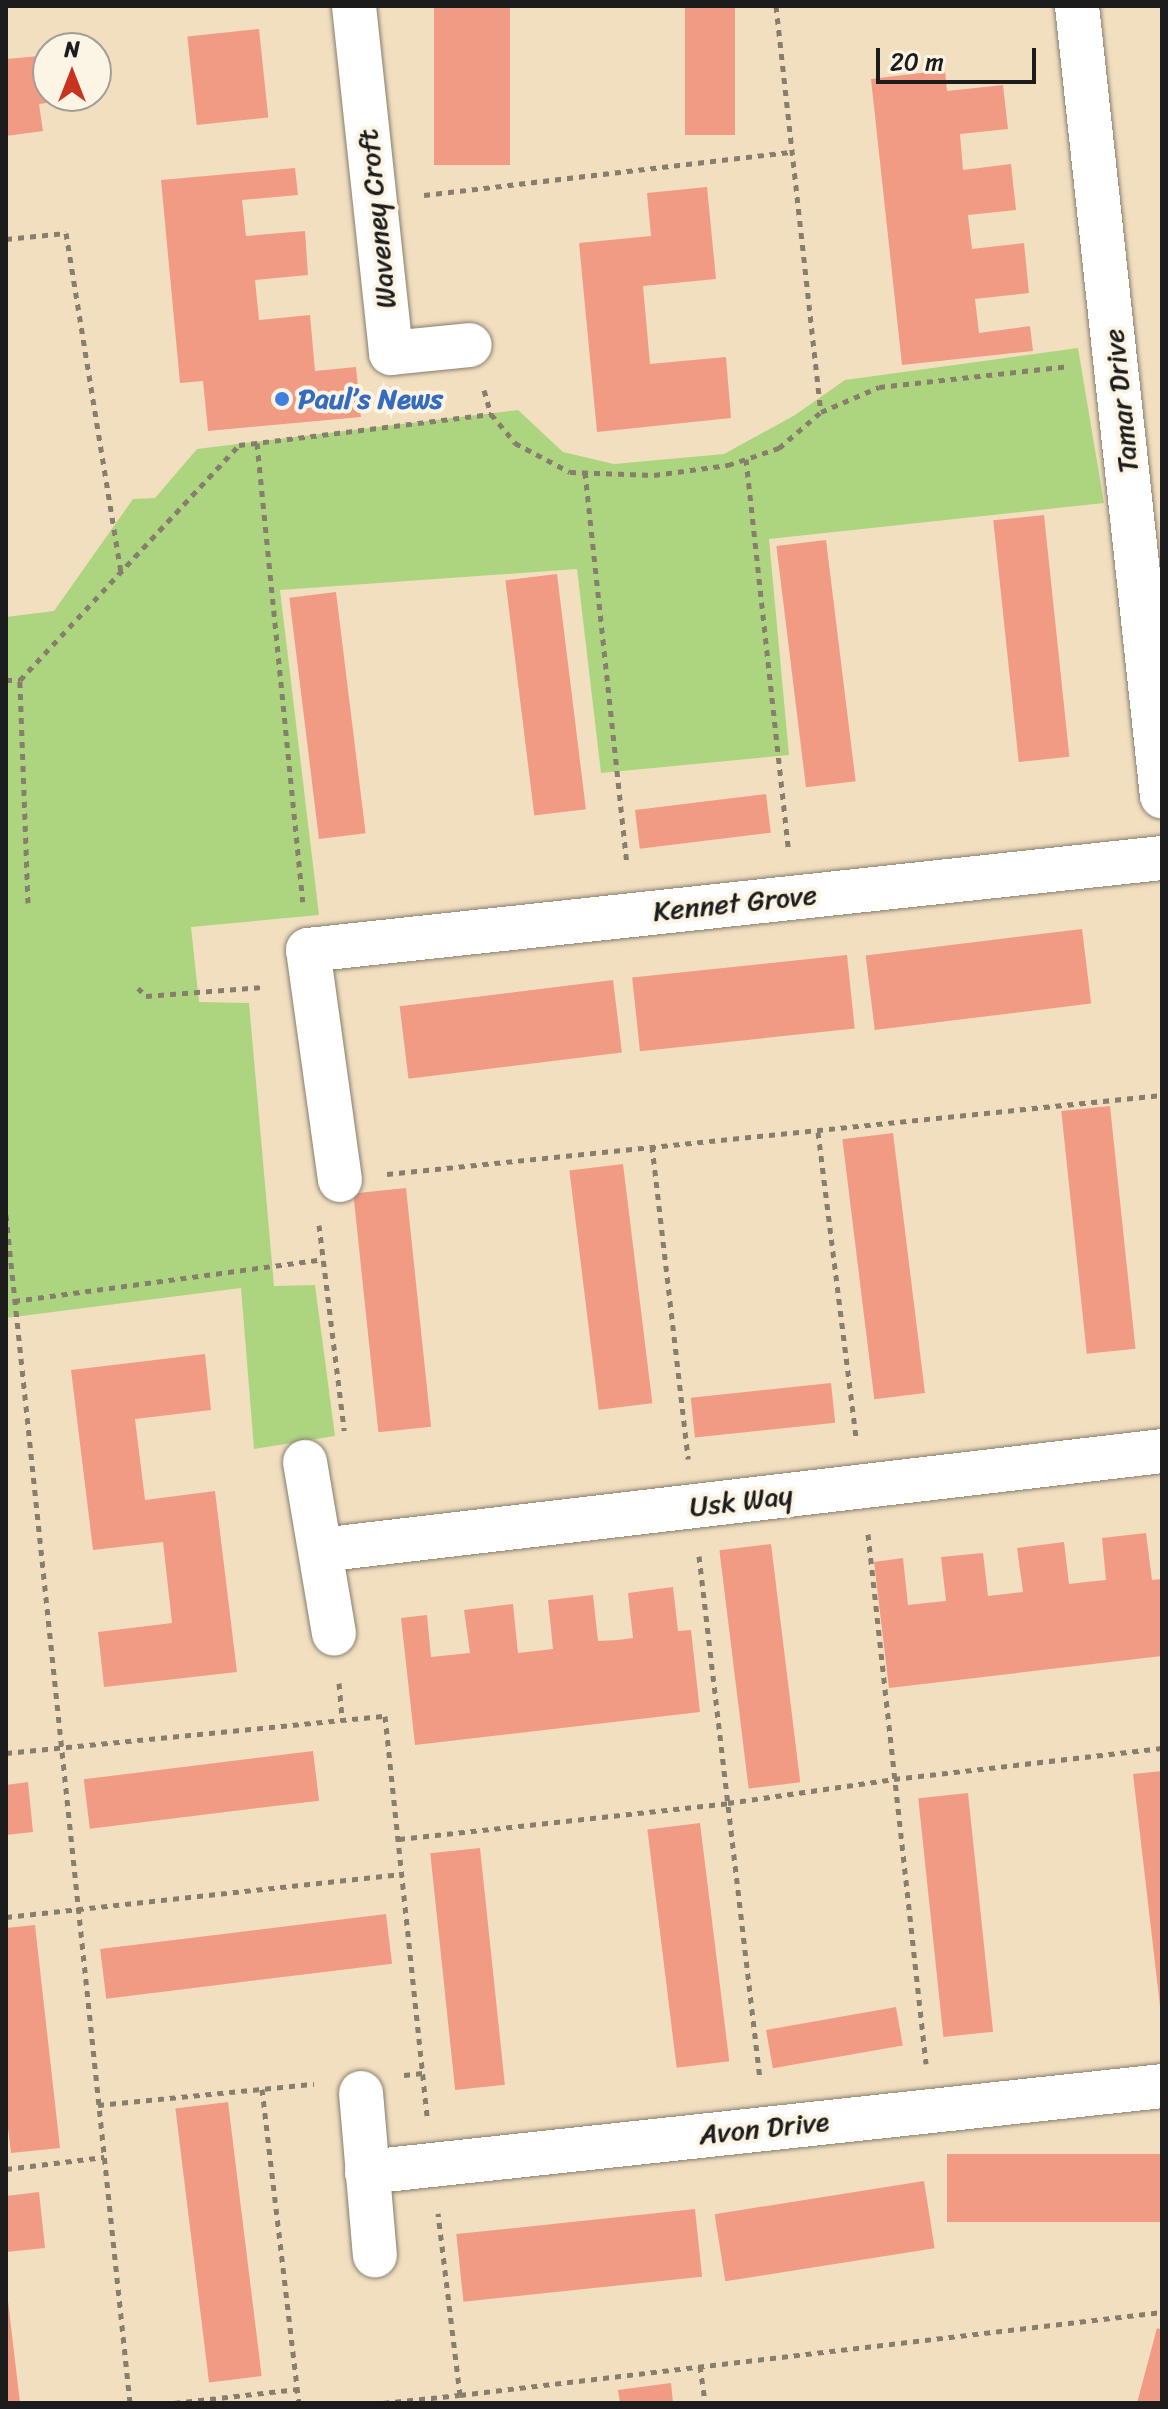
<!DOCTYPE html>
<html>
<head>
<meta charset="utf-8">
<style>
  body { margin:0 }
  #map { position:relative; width:1168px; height:2409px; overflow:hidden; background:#f2dfc0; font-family:Sriracha,sans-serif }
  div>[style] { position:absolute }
  .green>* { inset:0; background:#add580 }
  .building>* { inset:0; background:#f19b85; transform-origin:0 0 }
  .path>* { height:5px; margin-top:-2.5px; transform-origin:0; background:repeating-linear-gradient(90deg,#877e6e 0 6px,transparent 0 12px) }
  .roads { filter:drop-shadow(0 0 2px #877e6e) drop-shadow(0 0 2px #877e6e) }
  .street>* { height:44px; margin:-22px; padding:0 22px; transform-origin:22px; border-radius:22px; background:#fff }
  .dots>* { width:22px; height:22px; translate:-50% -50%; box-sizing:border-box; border:4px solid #fcf5e5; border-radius:50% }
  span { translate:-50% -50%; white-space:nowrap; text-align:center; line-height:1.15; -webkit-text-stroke:8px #fcf5e5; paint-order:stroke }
  .street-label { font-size:28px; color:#1c1c1c }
  .shop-label { font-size:28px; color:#366cbe; font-weight:700 }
  .left { translate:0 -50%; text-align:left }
  .frame { position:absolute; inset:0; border:8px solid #1c1c1c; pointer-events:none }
  .north { position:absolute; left:32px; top:32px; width:80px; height:80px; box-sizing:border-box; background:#fcf5e5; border:2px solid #a29e95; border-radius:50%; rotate:0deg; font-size:22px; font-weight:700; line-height:32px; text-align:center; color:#1c1c1c }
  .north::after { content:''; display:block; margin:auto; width:28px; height:36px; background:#c8321e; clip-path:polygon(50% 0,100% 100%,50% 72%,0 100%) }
  .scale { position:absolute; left:876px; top:48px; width:160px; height:36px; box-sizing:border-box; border:4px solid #1c1c1c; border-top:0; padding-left:10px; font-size:24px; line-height:28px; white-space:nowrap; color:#1c1c1c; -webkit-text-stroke:6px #fcf5e5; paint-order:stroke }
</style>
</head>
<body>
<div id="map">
  <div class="green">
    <div style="clip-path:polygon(1078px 348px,1104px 503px,769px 539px,789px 755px,601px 773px,577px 569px,280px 590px,319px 915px,191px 927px,199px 1002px,249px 1003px,274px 1286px,315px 1285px,335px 1436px,254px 1449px,241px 1288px,6px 1318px,6px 617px,54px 611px,133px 499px,155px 498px,197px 449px,518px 410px,563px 452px,614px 464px,724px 454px,795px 415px,845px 380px)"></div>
  </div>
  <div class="building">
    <div style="left:434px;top:6px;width:76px;height:159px"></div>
    <div style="left:685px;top:6px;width:50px;height:129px"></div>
    <div style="left:259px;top:29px;width:89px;height:72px;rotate:84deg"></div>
    <div style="clip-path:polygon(40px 56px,41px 64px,48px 64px,48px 96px,79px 96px,79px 99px,39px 104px,43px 131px,6px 136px,6px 59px)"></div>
    <div style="clip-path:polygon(945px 70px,947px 91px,1003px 85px,1008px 129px,960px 134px,963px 170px,1011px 164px,1016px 210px,968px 215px,972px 249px,1024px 243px,1029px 293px,975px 299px,979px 333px,1030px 326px,1033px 351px,902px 365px,871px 79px)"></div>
    <div style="clip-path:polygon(295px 168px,298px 195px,242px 200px,246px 236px,305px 231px,308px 275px,255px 280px,259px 320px,310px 315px,315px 371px,356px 367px,361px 417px,208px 431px,203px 381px,180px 383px,161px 180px)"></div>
    <div style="clip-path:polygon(707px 187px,716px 279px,643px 286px,650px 364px,726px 357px,731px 418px,597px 432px,579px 243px,651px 236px,647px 193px)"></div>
    <div style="left:1044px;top:515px;width:243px;height:51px;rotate:84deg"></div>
    <div style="left:826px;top:540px;width:243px;height:50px;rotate:83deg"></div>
    <div style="left:557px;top:574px;width:237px;height:52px;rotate:83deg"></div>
    <div style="left:336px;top:592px;width:243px;height:47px;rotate:83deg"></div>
    <div style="left:766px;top:794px;width:39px;height:132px;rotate:83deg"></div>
    <div style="left:1082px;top:929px;width:75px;height:218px;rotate:83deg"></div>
    <div style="left:847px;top:955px;width:74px;height:216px;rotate:84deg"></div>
    <div style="left:613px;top:980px;width:73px;height:215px;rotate:83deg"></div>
    <div style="left:1110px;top:1106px;width:244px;height:49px;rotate:84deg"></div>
    <div style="left:893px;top:1133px;width:262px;height:51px;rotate:83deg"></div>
    <div style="left:623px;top:1164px;width:241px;height:54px;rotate:83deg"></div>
    <div style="left:406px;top:1188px;width:240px;height:53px;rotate:84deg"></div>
    <div style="clip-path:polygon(205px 1354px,211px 1410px,135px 1419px,145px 1500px,215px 1491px,237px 1672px,104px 1687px,98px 1632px,172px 1623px,163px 1542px,93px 1550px,71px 1370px)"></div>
    <div style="left:831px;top:1383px;width:40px;height:141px;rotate:84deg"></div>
    <div style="clip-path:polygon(1146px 1533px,1152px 1580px,1162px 1579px,1162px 1656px,889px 1688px,874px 1562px,903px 1558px,908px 1605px,926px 1603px,946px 1601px,941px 1557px,983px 1553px,988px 1596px,1023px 1592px,1017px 1548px,1064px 1542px,1069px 1584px,1086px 1582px,1106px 1580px,1102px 1538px)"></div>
    <div style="left:771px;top:1544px;width:240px;height:52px;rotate:83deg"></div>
    <div style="clip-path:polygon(673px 1587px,678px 1631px,691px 1630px,700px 1712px,415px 1745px,401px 1618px,427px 1615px,431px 1657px,470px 1653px,464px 1610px,513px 1604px,518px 1653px,553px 1649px,548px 1600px,593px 1595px,598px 1641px,618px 1640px,633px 1638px,628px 1593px)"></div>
    <div style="left:313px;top:1751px;width:50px;height:231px;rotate:83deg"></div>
    <div style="clip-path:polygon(1162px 1771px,1162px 2006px,1160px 2006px,1133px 1774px)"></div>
    <div style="clip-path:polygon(28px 1782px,33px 1832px,6px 1835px,6px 1785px)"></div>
    <div style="left:968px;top:1793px;width:240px;height:50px;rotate:84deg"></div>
    <div style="left:700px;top:1823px;width:240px;height:53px;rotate:83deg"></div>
    <div style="left:480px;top:1848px;width:238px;height:50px;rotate:84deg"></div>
    <div style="left:386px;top:1914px;width:50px;height:288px;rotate:83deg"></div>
    <div style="clip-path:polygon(35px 1925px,60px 2148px,11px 2153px,6px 2112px,6px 1928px)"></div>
    <div style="left:896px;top:2007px;width:39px;height:132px;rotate:80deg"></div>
    <div style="left:228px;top:2102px;width:276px;height:53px;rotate:83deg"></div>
    <div style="left:1162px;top:2154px;width:68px;height:215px;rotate:90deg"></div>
    <div style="left:924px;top:2181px;width:68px;height:212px;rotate:81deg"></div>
    <div style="clip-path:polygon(39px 2192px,45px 2248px,6px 2252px,6px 2196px)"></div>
    <div style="left:695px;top:2209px;width:68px;height:240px;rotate:84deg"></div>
    <div style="clip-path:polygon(8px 2301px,20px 2403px,6px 2403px)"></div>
    <div style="clip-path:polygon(1157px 2328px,1162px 2330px,1162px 2403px,1137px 2403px)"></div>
    <div style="clip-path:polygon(671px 2383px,673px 2403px,620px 2403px,618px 2390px)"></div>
  </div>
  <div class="path">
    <div style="left:776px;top:6px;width:408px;rotate:83.7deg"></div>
    <div style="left:424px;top:195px;width:371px;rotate:-6.7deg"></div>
    <div style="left:6px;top:239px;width:60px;rotate:-5.7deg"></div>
    <div style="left:66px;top:233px;width:342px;rotate:80.8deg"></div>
    <div style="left:484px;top:390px;width:25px;rotate:74deg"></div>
    <div style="left:491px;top:414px;width:38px;rotate:50deg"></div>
    <div style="left:515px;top:443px;width:62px;rotate:27.8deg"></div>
    <div style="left:570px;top:472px;width:84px;rotate:2deg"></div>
    <div style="left:654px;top:475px;width:75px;rotate:-7.7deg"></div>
    <div style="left:728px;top:465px;width:54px;rotate:-18.4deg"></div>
    <div style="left:779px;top:448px;width:55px;rotate:-40.6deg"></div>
    <div style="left:821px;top:412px;width:63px;rotate:-23.3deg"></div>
    <div style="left:879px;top:387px;width:190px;rotate:-6.3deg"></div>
    <div style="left:257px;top:443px;width:461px;rotate:84.3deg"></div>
    <div style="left:746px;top:459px;width:391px;rotate:83.8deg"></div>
    <div style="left:585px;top:472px;width:395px;rotate:83.9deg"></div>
    <div style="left:6px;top:680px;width:14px"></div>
    <div style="left:28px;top:903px;width:223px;rotate:-92.1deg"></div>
    <div style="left:20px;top:680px;width:321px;rotate:-47deg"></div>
    <div style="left:239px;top:445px;width:254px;rotate:-7deg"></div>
    <div style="left:138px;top:988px;width:11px;rotate:45deg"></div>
    <div style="left:146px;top:996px;width:116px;rotate:-4.4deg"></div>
    <div style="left:818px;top:1132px;width:306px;rotate:82.9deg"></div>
    <div style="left:652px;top:1146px;width:315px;rotate:83.4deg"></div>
    <div style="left:387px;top:1174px;width:779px;rotate:-5.82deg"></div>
    <div style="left:6px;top:1215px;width:1194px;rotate:84.04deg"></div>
    <div style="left:319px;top:1225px;width:207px;rotate:83deg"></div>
    <div style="left:14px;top:1301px;width:312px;rotate:-7.7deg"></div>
    <div style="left:868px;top:1534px;width:533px;rotate:83.75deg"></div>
    <div style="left:699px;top:1556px;width:527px;rotate:83.35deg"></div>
    <div style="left:339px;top:1683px;width:35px;rotate:85deg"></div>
    <div style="left:6px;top:1753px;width:381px;rotate:-5.6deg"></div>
    <div style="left:385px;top:1716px;width:402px;rotate:84deg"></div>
    <div style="left:399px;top:1839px;width:331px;rotate:-6.2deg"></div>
    <div style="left:728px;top:1803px;width:168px;rotate:-8.2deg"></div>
    <div style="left:894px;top:1779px;width:270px;rotate:-6.6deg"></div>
    <div style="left:6px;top:1917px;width:398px;rotate:-6.2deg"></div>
    <div style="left:404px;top:2075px;width:19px;rotate:-6deg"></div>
    <div style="left:262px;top:2089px;width:316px;rotate:83.3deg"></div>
    <div style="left:98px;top:2105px;width:217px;rotate:-5.6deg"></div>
    <div style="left:6px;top:2169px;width:99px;rotate:-7deg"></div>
    <div style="left:700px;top:2366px;width:37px;rotate:82deg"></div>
    <div style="left:460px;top:2395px;width:707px;rotate:-6.74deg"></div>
    <div style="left:174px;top:2403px;width:125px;rotate:-6.4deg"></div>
    <div style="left:383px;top:2403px;width:77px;rotate:-5.9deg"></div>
    <div style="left:460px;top:2395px;width:183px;rotate:-96.9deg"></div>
  </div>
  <div class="roads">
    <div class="street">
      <div style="left:354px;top:6px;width:349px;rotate:83.9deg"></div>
      <div style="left:391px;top:353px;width:79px;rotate:-5.8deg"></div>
      <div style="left:1077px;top:6px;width:795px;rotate:83.86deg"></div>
      <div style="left:340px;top:1180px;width:232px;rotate:-97.9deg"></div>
      <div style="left:308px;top:950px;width:859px;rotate:-6.15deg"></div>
      <div style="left:305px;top:1462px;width:174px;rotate:80.4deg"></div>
      <div style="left:321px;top:1550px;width:847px;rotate:-6.71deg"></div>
      <div style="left:361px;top:2093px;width:163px;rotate:85.1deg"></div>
      <div style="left:367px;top:2172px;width:800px;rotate:-6.17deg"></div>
    </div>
  </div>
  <div class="dots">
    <div style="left:282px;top:399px;background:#3f7fe0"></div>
  </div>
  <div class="street-label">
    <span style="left:377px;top:219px;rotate:-96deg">Waveney Croft</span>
    <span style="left:1121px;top:401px;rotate:-96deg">Tamar Drive</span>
    <span style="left:735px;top:903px;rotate:-6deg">Kennet Grove</span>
    <span style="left:741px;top:1501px;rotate:-7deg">Usk Way</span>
    <span style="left:764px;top:2128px;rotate:-6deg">Avon Drive</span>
  </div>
  <div class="shop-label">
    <span class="left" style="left:298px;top:399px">Paul’s News</span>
  </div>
  <div class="frame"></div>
  <div class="north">N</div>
  <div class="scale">20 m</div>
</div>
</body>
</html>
